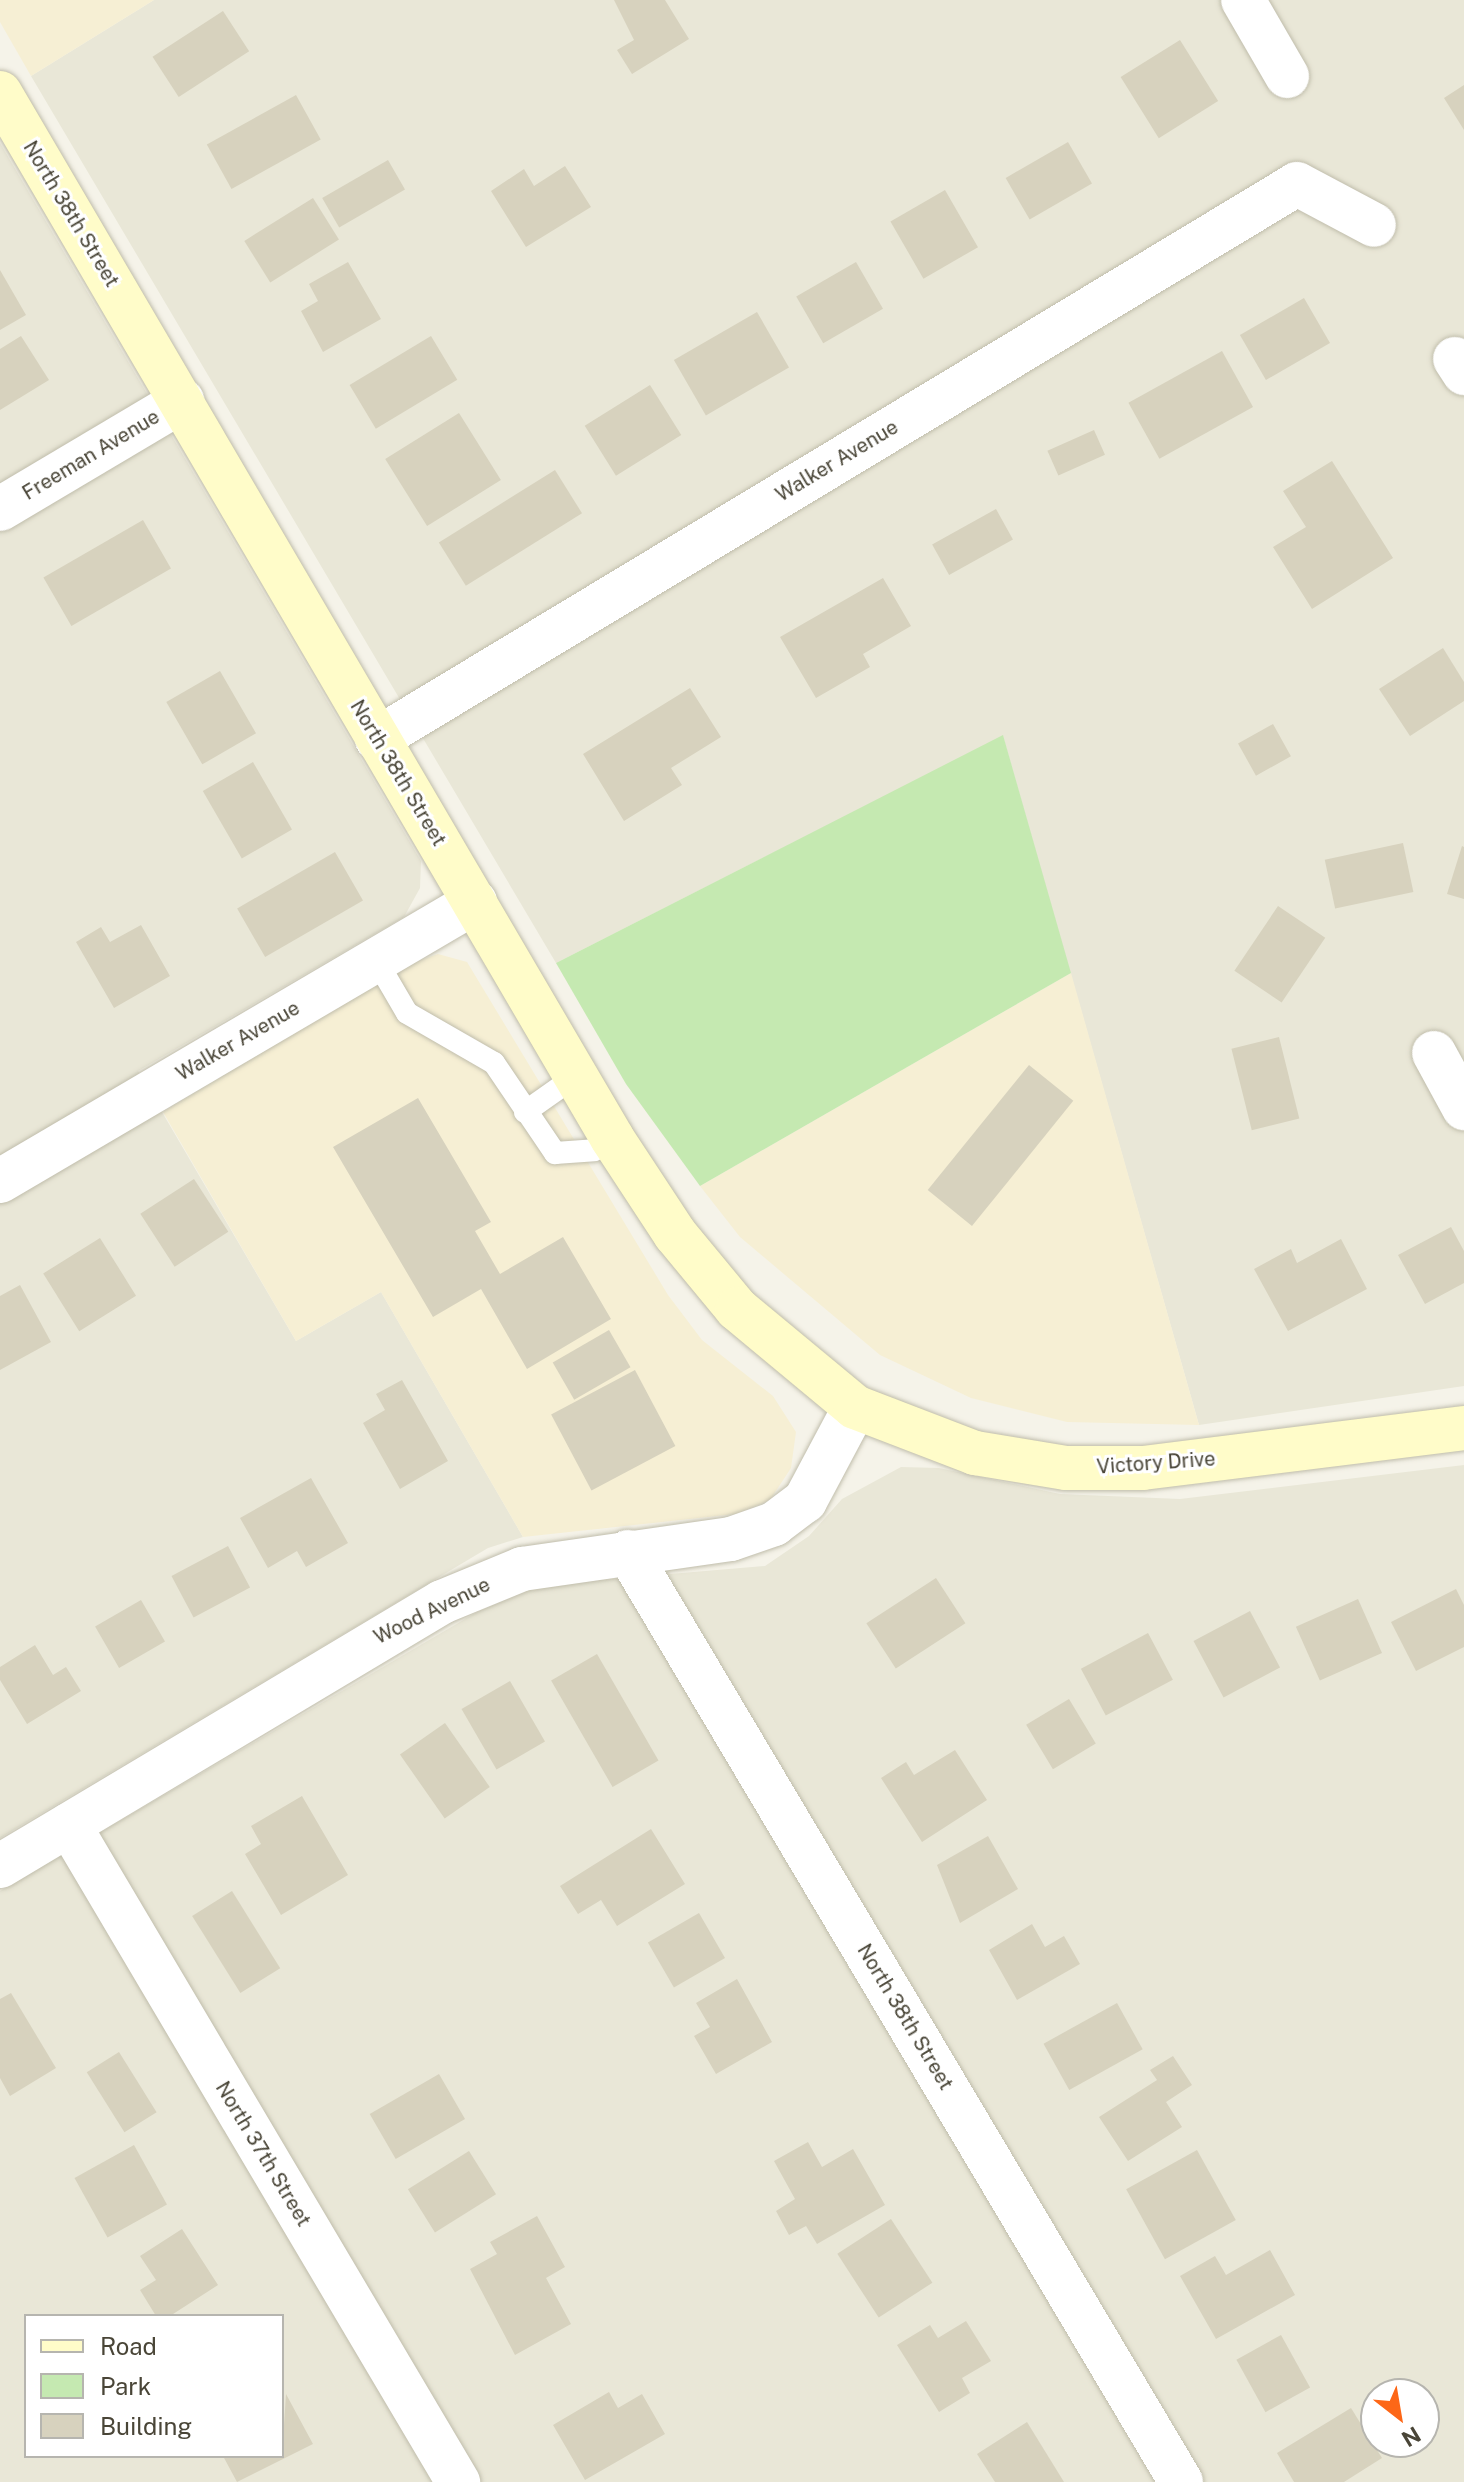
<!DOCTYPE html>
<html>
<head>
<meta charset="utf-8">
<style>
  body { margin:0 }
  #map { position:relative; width:1464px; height:2482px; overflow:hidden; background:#f5f3e9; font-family:"Public Sans",sans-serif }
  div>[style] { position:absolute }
  .residential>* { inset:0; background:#e9e7d7 }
  .commercial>* { inset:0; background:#f6efd4 }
  .green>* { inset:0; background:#c5e9b1 }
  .building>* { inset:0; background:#d7d2be; transform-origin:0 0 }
  .roads { filter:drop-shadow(0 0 2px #c0bdab) drop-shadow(0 0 2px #c0bdab) }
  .service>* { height:22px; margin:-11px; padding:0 11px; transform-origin:11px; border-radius:11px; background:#fff }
  .minor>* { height:44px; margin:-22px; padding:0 22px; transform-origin:22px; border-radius:22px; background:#fff }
  .tertiary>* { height:44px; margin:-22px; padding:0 22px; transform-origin:22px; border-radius:22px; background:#fff }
  .secondary>* { height:44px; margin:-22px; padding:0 22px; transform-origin:22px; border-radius:22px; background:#fffcc9 }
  span { translate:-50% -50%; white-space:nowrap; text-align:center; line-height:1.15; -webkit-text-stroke:6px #fff; paint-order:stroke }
  .street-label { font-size:20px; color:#494537 }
  .legend { position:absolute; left:24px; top:2314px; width:260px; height:144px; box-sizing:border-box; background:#fff; border:2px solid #b6b5af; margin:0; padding:10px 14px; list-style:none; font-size:24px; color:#494537 }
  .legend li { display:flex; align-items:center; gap:16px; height:40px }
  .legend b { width:40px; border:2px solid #b6b5af }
  .north { position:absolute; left:1360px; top:2378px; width:80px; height:80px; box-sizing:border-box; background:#fff; border:2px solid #b6b5af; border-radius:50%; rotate:149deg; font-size:22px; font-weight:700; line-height:32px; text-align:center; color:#494537 }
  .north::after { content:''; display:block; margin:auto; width:28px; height:36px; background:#fd6717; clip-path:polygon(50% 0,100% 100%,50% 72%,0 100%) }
</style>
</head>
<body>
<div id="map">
  <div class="residential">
    <div style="clip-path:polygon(154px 0,1464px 0,1464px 1386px,1199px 1425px,1003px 736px,556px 963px,31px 76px)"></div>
    <div style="clip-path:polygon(0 143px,421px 861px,420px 888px,404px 917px,138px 1071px,296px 1341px,381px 1292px,523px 1537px,488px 1548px,0 1838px)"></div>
    <div style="clip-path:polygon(evenodd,1464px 1465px,1464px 2482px,0 2482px,0 1891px,477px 1612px,541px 1585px,765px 1566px,809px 1536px,842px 1499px,901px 1467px,939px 1468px,1060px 1494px,1180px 1499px,1464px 1465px,26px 2316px,282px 2316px,282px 2456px,26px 2456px,26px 2316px,1464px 1465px,1376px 2394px,1424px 2394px,1424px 2442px,1376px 2442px,1376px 2394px)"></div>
  </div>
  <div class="commercial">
    <div style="clip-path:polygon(0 0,154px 0,31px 76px,0 22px)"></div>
    <div style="clip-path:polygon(438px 954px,467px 962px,668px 1295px,702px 1340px,773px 1396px,796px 1432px,791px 1468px,770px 1500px,736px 1514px,523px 1537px,381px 1292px,296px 1341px,163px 1112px,407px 965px)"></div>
    <div style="clip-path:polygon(1071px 973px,1199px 1425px,1067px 1422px,971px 1398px,880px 1355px,740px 1237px,700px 1186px)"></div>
  </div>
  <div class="green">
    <div style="clip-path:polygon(1003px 735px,1071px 973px,700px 1186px,626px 1084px,556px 963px)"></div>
  </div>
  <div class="building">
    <div style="clip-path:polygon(614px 0,665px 0,689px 39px,632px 74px,617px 50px,634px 40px)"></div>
    <div style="left:223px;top:11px;width:48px;height:84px;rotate:57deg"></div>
    <div style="left:1180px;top:40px;width:72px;height:70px;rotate:58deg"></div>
    <div style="clip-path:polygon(1464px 85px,1464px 130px,1444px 98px)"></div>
    <div style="left:296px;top:95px;width:51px;height:102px;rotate:61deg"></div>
    <div style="left:1068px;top:142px;width:48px;height:72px;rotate:60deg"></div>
    <div style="left:388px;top:160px;width:34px;height:76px;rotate:60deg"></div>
    <div style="clip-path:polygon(565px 166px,591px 207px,526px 247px,491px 191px,524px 169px,534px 186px)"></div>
    <div style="left:945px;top:190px;width:66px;height:63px;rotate:60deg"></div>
    <div style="left:313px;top:198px;width:49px;height:81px;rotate:58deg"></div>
    <div style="clip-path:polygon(348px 262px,381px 319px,323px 352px,301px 311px,318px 301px,309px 284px)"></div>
    <div style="left:856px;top:262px;width:54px;height:69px;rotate:60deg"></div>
    <div style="clip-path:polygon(0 270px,26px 315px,0 330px)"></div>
    <div style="left:1304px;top:298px;width:52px;height:74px;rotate:60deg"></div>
    <div style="left:757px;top:312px;width:64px;height:96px;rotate:60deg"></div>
    <div style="clip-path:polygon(21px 336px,49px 380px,0 410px,0 349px)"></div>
    <div style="left:431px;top:336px;width:51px;height:95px;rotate:59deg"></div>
    <div style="left:1222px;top:351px;width:64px;height:107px;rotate:61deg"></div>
    <div style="left:650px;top:385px;width:59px;height:77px;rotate:58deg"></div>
    <div style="left:459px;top:413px;width:79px;height:87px;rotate:58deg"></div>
    <div style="left:1094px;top:430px;width:27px;height:51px;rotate:66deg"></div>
    <div style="clip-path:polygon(1332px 461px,1393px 558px,1312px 609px,1273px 547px,1306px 527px,1283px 491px)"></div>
    <div style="left:555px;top:470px;width:51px;height:137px;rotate:58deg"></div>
    <div style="left:996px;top:509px;width:35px;height:73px;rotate:61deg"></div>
    <div style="left:143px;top:520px;width:56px;height:115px;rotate:60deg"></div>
    <div style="clip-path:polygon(883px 578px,911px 626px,863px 654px,870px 667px,816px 698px,780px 637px)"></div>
    <div style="clip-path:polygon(1443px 648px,1464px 682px,1464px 701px,1410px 736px,1379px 689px)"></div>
    <div style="left:220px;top:671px;width:72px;height:62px;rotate:60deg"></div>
    <div style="clip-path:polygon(690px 688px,721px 737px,671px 768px,682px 785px,624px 821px,583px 754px)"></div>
    <div style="left:1273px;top:724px;width:37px;height:40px;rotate:61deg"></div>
    <div style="left:253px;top:762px;width:78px;height:58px;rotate:60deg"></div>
    <div style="left:1403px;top:843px;width:50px;height:80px;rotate:78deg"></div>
    <div style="clip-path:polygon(1462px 846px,1464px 847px,1464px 899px,1447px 894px)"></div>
    <div style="left:335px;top:852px;width:56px;height:113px;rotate:60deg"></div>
    <div style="left:1278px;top:906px;width:57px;height:78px;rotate:34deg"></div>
    <div style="clip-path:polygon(141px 925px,170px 976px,114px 1008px,76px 942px,101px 927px,110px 942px)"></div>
    <div style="left:1279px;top:1037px;width:84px;height:49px;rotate:76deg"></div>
    <div style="left:1029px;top:1065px;width:57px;height:161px;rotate:39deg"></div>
    <div style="clip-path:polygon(418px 1098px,491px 1222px,475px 1231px,500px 1274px,563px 1237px,611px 1319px,527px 1369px,481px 1289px,433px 1317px,333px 1147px)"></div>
    <div style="left:194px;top:1179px;width:63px;height:64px;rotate:57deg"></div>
    <div style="clip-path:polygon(1451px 1227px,1464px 1251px,1464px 1283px,1425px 1304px,1398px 1255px)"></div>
    <div style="left:100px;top:1238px;width:68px;height:67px;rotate:58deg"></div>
    <div style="clip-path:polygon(1341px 1239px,1367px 1289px,1288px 1331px,1254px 1269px,1291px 1249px,1297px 1263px)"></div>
    <div style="clip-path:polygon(20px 1285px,51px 1342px,0 1370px,0 1296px)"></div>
    <div style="left:609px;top:1330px;width:43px;height:65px;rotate:60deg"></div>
    <div style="left:635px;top:1370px;width:86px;height:95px;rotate:62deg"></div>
    <div style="clip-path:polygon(402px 1380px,448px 1461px,400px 1489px,363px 1423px,385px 1410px,376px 1394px)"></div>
    <div style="clip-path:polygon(311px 1478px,348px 1543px,306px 1567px,297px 1551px,268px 1568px,240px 1518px)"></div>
    <div style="left:228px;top:1546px;width:47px;height:64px;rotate:62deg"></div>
    <div style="left:936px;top:1578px;width:54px;height:83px;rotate:57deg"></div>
    <div style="clip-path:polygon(1456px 1589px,1464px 1605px,1464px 1647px,1416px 1671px,1391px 1622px)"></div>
    <div style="left:1358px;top:1599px;width:59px;height:68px;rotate:66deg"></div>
    <div style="left:141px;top:1600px;width:48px;height:53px;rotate:60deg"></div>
    <div style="left:1250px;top:1611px;width:64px;height:64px;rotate:62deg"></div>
    <div style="left:1148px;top:1633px;width:53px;height:76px;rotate:62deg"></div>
    <div style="clip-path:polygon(35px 1645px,53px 1675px,66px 1667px,81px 1691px,27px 1724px,0 1680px,0 1667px)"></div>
    <div style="left:597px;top:1654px;width:123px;height:53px;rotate:60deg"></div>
    <div style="left:510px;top:1681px;width:70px;height:56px;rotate:60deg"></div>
    <div style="left:1069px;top:1699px;width:52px;height:50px;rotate:59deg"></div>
    <div style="left:445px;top:1723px;width:78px;height:55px;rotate:55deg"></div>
    <div style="clip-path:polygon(955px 1750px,987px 1800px,922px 1842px,881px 1778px,906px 1762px,914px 1775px)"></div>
    <div style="clip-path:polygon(302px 1796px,348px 1875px,281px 1915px,245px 1854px,261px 1844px,251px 1826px)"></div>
    <div style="clip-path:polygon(651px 1829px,685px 1884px,617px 1926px,601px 1900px,578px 1914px,560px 1886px)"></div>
    <div style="clip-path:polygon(988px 1836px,1018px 1889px,960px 1923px,937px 1865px)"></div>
    <div style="left:232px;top:1891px;width:91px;height:47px;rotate:58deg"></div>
    <div style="left:699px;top:1913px;width:52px;height:59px;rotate:60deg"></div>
    <div style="clip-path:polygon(1032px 1924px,1045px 1947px,1064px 1936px,1080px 1964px,1017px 2000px,989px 1950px)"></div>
    <div style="clip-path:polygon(737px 1979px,772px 2042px,716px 2074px,694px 2036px,710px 2027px,696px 2003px)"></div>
    <div style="clip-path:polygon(11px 1993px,56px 2068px,10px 2096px,0 2078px,0 1999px)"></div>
    <div style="left:1117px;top:2003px;width:53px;height:84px;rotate:61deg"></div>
    <div style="left:119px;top:2052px;width:71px;height:38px;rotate:58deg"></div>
    <div style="clip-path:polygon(1173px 2056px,1192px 2085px,1166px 2102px,1182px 2127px,1128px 2161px,1099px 2117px,1157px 2080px,1150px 2070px)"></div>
    <div style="left:439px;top:2074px;width:52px;height:80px;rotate:60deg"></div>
    <div style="clip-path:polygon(808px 2142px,822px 2167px,853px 2149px,885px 2205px,817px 2244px,806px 2226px,789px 2235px,776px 2211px,795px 2199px,774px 2161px)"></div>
    <div style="left:134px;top:2145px;width:68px;height:68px;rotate:61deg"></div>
    <div style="left:1197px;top:2150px;width:80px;height:81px;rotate:61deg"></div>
    <div style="left:469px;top:2151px;width:51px;height:72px;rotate:58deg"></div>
    <div style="clip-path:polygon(537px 2216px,565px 2267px,546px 2278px,571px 2324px,515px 2355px,470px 2269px,497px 2254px,490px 2242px)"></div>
    <div style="left:891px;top:2219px;width:76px;height:64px;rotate:57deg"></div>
    <div style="clip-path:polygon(182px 2229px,218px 2285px,170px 2316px,156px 2316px,140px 2290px,156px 2280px,140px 2256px)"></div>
    <div style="clip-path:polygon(1270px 2250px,1295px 2295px,1216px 2339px,1180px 2276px,1215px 2256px,1226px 2275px)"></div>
    <div style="clip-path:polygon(966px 2321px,991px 2361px,962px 2378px,970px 2393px,939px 2412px,897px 2345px,930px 2325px,938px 2338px)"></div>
    <div style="left:1281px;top:2335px;width:60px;height:51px;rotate:61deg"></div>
    <div style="clip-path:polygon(609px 2392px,618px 2408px,642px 2394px,665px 2434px,585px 2480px,553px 2425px)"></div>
    <div style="clip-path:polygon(286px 2394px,313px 2444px,237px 2482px,223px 2456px,282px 2456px)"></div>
    <div style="clip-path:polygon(1351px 2408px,1382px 2458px,1344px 2482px,1294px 2482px,1277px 2453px)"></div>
    <div style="clip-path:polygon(1027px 2422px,1064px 2482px,995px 2482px,977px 2454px)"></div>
  </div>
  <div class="roads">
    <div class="service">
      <div style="left:376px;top:960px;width:61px;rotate:59.7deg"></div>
      <div style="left:407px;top:1013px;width:100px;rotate:29.9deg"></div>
      <div style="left:494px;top:1063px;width:109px;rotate:55.9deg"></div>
      <div style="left:555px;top:1153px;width:39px;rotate:-4deg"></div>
      <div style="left:594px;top:1150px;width:22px;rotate:-34deg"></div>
      <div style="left:525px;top:1112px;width:62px;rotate:-35.2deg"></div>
    </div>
    <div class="minor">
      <div style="left:1243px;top:0;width:88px;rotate:59.9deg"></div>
      <div style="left:1455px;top:359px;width:17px;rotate:57deg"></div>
      <div style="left:0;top:509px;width:212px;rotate:-30.7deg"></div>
      <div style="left:377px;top:739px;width:1074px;rotate:-31.1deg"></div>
      <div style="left:1297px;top:184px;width:87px;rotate:28deg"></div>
      <div style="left:1434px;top:1053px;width:63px;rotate:61.4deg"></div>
      <div style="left:0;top:1181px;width:551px;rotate:-30.43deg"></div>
      <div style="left:628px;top:1552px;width:1082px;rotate:59.26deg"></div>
      <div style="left:69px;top:1825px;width:764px;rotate:59.37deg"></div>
    </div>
    <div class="tertiary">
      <div style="left:0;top:1866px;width:515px;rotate:-30.85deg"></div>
      <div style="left:442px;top:1602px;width:87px;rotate:-22.4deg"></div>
      <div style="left:522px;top:1569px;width:211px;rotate:-8.2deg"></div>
      <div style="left:731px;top:1539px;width:46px;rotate:-19.2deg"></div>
      <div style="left:774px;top:1524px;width:39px;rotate:-37deg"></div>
      <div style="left:805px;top:1501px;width:106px;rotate:-62deg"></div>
    </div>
    <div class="secondary">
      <div style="left:0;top:93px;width:1211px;rotate:59.64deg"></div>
      <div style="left:612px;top:1138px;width:115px;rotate:56.7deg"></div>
      <div style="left:675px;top:1234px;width:97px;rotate:50.4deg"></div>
      <div style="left:737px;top:1309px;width:153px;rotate:39.7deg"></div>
      <div style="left:855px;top:1407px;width:129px;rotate:21deg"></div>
      <div style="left:975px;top:1453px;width:92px;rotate:9.4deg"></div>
      <div style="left:1066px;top:1468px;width:77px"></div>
      <div style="left:1143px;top:1468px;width:323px;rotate:-7.1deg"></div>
    </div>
  </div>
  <div class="street-label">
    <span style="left:71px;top:214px;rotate:59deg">North 38th Street</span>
    <span style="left:91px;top:455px;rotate:-31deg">Freeman Avenue</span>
    <span style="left:837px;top:461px;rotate:-31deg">Walker Avenue</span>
    <span style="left:398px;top:773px;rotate:59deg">North 38th Street</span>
    <span style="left:238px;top:1041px;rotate:-30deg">Walker Avenue</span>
    <span style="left:1156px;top:1463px;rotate:-4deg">Victory Drive</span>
    <span style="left:432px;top:1611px;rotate:-26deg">Wood Avenue</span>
    <span style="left:905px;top:2017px;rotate:59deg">North 38th Street</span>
    <span style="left:263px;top:2154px;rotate:59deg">North 37th Street</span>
  </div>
  <ul class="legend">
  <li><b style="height:10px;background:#fffcc9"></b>Road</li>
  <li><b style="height:22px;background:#c5e9b1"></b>Park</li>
  <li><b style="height:22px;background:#d7d2be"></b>Building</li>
  </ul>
  <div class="north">N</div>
</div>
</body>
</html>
